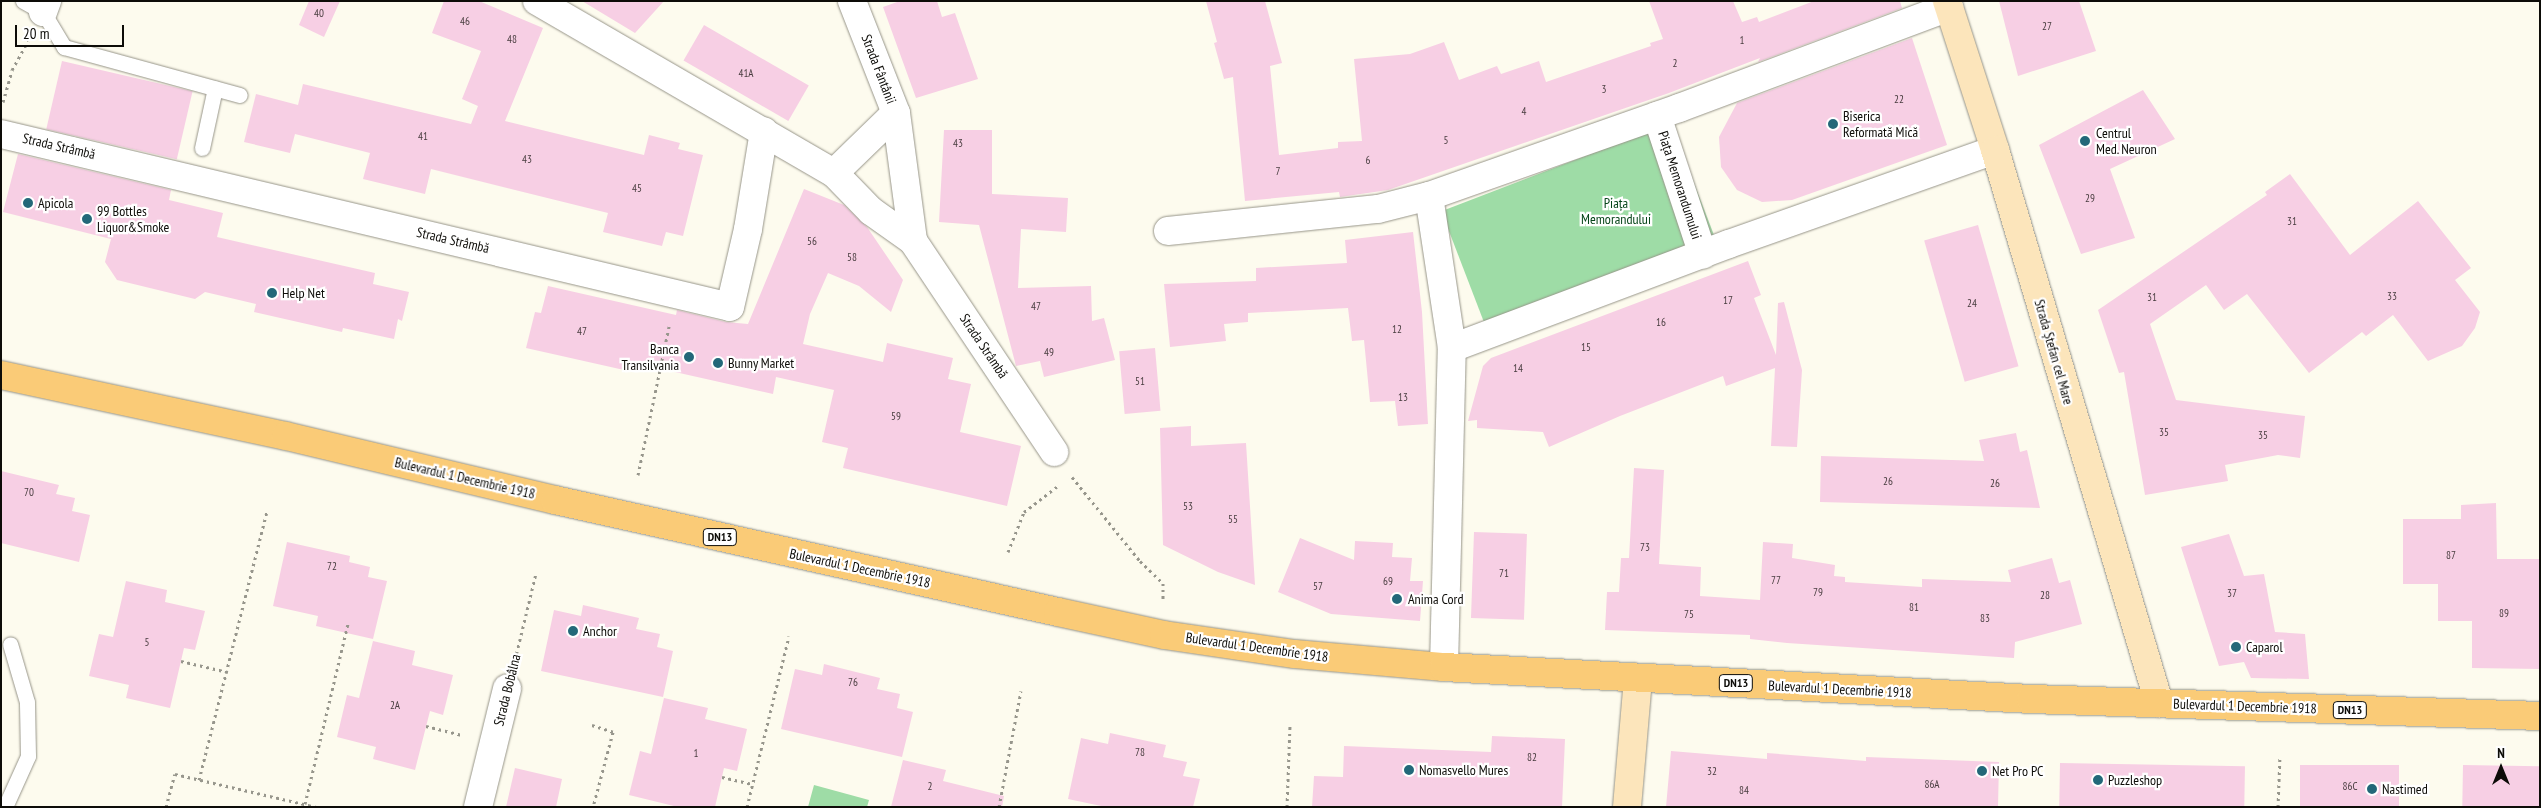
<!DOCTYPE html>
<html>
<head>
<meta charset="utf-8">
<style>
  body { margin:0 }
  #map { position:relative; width:2541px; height:808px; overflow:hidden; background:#fdfbee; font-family:"PT Sans Narrow",sans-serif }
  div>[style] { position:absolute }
  .green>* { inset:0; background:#9edca6; transform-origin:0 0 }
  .building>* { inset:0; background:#f7cfe4; transform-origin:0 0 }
  .path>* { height:3px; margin-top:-1.5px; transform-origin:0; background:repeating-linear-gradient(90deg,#97968c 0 2.5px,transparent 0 6.5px) }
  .roads { filter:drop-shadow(0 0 1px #979589) drop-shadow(0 0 1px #979589) }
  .lane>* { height:15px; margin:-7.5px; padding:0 7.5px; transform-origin:7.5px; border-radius:7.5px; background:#fff }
  .street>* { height:28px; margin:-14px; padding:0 14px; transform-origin:14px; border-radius:14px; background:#fff }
  .secondary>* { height:28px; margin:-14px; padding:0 14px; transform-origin:14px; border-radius:14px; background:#fce5bb }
  .primary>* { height:28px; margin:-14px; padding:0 14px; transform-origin:14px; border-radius:14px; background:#facb77 }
  .dots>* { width:14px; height:14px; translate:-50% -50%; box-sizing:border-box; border:2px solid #fff; border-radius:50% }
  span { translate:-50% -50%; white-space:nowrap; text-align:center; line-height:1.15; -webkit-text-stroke:4.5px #fff; paint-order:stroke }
  .number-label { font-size:11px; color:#483d3f }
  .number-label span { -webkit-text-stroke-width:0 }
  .shield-label span { padding:1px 4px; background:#fff; border:1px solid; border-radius:4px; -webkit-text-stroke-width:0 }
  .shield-label { font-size:12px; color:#0d0c08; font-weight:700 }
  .street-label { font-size:14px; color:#0d0c08 }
  .poi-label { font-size:14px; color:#0d0c08 }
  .left { translate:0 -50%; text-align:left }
  .right { translate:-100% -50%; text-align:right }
  .park-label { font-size:14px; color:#07461a }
  .frame { position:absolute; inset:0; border:2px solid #0d0c08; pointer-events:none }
  .north { position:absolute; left:2476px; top:743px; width:50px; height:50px; -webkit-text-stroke:4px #fff; paint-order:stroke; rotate:0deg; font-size:14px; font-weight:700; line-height:20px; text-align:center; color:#0d0c08 }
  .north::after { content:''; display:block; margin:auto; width:18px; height:22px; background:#0d0c08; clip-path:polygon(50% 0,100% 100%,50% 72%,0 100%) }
  .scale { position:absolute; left:15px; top:25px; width:109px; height:22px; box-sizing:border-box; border:2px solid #0d0c08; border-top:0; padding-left:6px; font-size:15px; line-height:18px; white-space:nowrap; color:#0d0c08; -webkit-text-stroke:4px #fff; paint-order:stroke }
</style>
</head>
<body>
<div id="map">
  <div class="green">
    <div style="left:1671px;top:123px;width:126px;height:246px;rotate:69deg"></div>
    <div style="clip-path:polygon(814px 785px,869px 800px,867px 807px,808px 807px)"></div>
  </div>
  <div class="building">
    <div style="clip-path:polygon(309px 1px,340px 1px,324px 37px,299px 25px)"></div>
    <div style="clip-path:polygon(444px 1px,479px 1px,543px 28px,505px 121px,644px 155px,649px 135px,680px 143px,678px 149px,703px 155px,683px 236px,666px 232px,662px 246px,603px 232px,608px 213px,431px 169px,425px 194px,363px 179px,370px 153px,295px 134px,290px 153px,244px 142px,256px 94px,298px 105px,303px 84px,471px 124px,478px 106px,462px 99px,481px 51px,432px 33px)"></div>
    <div style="clip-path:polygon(582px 1px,664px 1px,635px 33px)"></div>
    <div style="clip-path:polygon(900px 1px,937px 1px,942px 17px,955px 13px,978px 79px,916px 98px,883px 7px)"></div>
    <div style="clip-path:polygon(1206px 1px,1265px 1px,1282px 63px,1270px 66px,1279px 155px,1338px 148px,1338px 142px,1362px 141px,1354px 59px,1410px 54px,1444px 42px,1459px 80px,1497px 66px,1501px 74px,1539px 61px,1546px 82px,1651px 46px,1650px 43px,1663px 39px,1649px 1px,1733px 1px,1742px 22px,1757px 17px,1759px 22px,1814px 1px,1900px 1px,1902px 8px,1758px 62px,1760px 58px,1669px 93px,1388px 190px,1340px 197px,1339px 192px,1245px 201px,1233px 77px,1224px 79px,1214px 43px,1217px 42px)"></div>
    <div style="clip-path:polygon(1999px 1px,2079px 1px,2096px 51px,2018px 76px)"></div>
    <div style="left:704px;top:25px;width:121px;height:41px;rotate:30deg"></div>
    <div style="clip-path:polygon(1912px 38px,1947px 145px,1792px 200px,1762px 202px,1737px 190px,1721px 167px,1719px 137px,1737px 103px)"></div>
    <div style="left:62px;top:61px;width:134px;height:70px;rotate:13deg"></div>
    <div style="clip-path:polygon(2143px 90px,2175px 139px,2110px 169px,2135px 238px,2081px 254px,2039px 145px)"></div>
    <div style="clip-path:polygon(944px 130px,992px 130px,992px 194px,1068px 198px,1066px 232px,1021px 229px,1018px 288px,1091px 286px,1092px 321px,1104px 318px,1115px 360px,1044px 377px,1040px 361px,1016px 366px,979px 225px,939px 222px)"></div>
    <div style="clip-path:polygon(18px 154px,171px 190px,169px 200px,223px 213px,217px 237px,375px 273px,373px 284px,409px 292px,402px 321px,398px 319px,394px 339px,343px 328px,342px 332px,254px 312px,256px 304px,205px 292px,195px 299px,117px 280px,105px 262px,111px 239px,3px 212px)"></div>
    <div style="clip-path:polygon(2290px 174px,2350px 255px,2418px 201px,2471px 268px,2455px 280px,2480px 312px,2475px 328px,2462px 346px,2428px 361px,2393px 315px,2366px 336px,2362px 332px,2309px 373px,2247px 294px,2224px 310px,2206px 285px,2150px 324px,2176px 400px,2305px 416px,2300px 458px,2278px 455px,2225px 465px,2228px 481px,2145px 495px,2124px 372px,2119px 373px,2098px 310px,2267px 195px,2265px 192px)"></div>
    <div style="clip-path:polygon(804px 189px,844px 205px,867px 227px,903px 280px,891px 312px,859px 286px,828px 273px,810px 314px,803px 344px,883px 362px,887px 343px,953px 358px,948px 379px,971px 384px,960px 432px,1021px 446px,1007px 506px,843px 468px,848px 448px,822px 442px,834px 390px,776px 377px,773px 394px,626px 361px,624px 370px,526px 348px,535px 312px,541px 313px,548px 286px,676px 315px,677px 310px,726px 322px,748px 324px)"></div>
    <div style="left:1978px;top:225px;width:147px;height:56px;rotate:74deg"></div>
    <div style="clip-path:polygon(1413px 232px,1422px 312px,1428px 424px,1398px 426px,1395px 401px,1370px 402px,1364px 340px,1352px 341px,1348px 308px,1248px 313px,1248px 322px,1224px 324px,1226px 341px,1170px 347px,1164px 284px,1256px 281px,1256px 268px,1347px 263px,1345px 240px)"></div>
    <div style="clip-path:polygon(1748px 261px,1761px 295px,1754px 298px,1776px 355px,1778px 303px,1784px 302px,1802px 370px,1797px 447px,1771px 446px,1775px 368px,1726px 386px,1723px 376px,1620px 416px,1549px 447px,1543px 432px,1477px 428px,1477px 420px,1468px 421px,1483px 366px,1491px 358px)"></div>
    <div style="left:1155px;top:348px;width:63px;height:36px;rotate:85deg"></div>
    <div style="clip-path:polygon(1191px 426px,1191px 446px,1246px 443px,1255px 585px,1218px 572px,1163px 545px,1160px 428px)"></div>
    <div style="clip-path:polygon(2016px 433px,2020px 452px,2027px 450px,2040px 508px,1820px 502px,1821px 456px,1984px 461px,1979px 440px)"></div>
    <div style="clip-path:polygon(1634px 468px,1664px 470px,1659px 564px,1701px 567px,1700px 596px,1760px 600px,1763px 542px,1793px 544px,1792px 558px,1835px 565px,1834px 576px,1845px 577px,1845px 582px,1922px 587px,1922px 579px,2011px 582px,2008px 570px,2052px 558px,2059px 583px,2070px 580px,2082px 624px,2015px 642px,2014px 658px,1787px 643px,1750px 639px,1750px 635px,1605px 630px,1607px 592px,1619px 592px,1621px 558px,1629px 558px)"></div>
    <div style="clip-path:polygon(1px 471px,59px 485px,56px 494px,75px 498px,72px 511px,90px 515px,79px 562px,1px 543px)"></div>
    <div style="clip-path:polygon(2496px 503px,2497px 559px,2540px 559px,2540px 669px,2472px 668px,2472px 621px,2438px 621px,2438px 584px,2403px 584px,2403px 519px,2461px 519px,2461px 505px)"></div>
    <div style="left:1474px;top:532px;width:53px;height:86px;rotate:2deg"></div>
    <div style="clip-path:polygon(2229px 534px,2244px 576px,2264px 574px,2275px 632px,2305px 634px,2309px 679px,2251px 678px,2244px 662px,2219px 666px,2181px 547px)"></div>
    <div style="clip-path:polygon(1300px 538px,1354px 560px,1355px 541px,1393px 543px,1392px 557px,1412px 558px,1410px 581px,1423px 581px,1420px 621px,1331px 614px,1278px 592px)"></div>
    <div style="clip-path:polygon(287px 542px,350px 556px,349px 562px,370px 567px,368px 577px,387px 581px,373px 639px,316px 626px,318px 616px,273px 606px)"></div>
    <div style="clip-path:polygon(126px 581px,167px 590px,165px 602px,205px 611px,195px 650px,184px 648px,170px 708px,126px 698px,129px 685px,89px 676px,99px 634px,113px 637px)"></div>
    <div style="clip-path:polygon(583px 605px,639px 618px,636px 629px,660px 634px,657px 647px,673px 651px,663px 697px,541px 671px,554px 610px,581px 616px)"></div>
    <div style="clip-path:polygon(373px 641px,415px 651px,412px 665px,453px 675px,443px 715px,430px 711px,415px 770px,373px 759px,376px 747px,337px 737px,347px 695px,359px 698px)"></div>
    <div style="clip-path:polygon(824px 664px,880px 678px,877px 689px,900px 694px,897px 708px,913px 712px,902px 757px,781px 729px,795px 669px,822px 675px)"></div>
    <div style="clip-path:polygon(664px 698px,708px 708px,705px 719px,747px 729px,737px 771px,724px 768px,715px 807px,678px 807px,629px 795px,640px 751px,651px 754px)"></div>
    <div style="clip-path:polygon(1110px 733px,1166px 745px,1163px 757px,1187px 762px,1183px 776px,1200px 779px,1193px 807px,1106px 807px,1068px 799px,1081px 738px,1108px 744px)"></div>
    <div style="clip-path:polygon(1492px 736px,1565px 739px,1562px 807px,1312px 807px,1314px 776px,1343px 777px,1344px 746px,1491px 752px)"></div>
    <div style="clip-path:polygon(1671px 751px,1767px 759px,1767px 753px,1866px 761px,1866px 757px,1999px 762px,1998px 807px,1666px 807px)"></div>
    <div style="clip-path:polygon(903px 760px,946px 770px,943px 781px,1004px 796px,1002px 807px,891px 807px)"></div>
    <div style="left:2060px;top:763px;width:185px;height:44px;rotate:1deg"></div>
    <div style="left:2300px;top:765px;width:99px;height:42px"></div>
    <div style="left:2463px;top:765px;width:77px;height:42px;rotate:1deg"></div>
    <div style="clip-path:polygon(515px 768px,562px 779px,556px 807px,506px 807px)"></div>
  </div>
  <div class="path">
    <div style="left:3px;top:102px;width:33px;rotate:-74deg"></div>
    <div style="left:12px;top:70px;width:33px;rotate:-61deg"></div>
    <div style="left:638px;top:475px;width:152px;rotate:-78.2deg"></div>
    <div style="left:1072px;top:477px;width:108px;rotate:51deg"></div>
    <div style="left:1140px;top:561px;width:32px;rotate:44deg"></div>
    <div style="left:1163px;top:583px;width:19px;rotate:90deg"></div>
    <div style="left:1008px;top:552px;width:43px;rotate:-68.2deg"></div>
    <div style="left:1024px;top:512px;width:44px;rotate:-37.6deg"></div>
    <div style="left:515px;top:660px;width:89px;rotate:-76.4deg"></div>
    <div style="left:181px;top:661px;width:48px;rotate:13.2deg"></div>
    <div style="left:592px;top:725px;width:22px;rotate:18deg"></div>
    <div style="left:613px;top:732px;width:78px;rotate:104.9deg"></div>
    <div style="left:426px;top:726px;width:37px;rotate:14deg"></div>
    <div style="left:722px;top:777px;width:31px;rotate:13deg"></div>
    <div style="left:199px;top:780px;width:277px;rotate:-75.8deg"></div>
    <div style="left:305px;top:804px;width:185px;rotate:-76.6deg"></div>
    <div style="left:166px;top:807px;width:34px;rotate:-75deg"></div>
    <div style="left:175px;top:774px;width:146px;rotate:13.1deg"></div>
    <div style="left:747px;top:807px;width:176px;rotate:-76.2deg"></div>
    <div style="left:999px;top:807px;width:118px;rotate:-79.3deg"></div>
    <div style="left:1287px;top:807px;width:82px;rotate:-87.9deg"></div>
    <div style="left:2278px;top:807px;width:51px;rotate:-87.8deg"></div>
  </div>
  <div class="roads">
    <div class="lane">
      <div style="left:23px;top:1px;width:23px;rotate:29deg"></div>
      <div style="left:43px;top:12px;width:41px;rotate:59deg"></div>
      <div style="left:64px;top:47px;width:182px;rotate:15.3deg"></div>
      <div style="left:202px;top:148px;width:61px;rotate:-77.8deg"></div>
      <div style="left:5px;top:807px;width:56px;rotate:-65.7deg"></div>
      <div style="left:28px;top:756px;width:54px;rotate:-91.1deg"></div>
      <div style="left:27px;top:702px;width:60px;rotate:-106.3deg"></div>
    </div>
    <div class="street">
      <div style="left:537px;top:1px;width:343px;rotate:30.1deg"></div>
      <div style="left:834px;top:173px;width:53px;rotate:45.8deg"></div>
      <div style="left:871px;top:211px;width:52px;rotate:35.5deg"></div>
      <div style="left:913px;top:241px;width:254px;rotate:56.2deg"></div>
      <div style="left:852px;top:1px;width:120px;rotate:68.6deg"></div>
      <div style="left:896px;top:113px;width:129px;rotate:82.4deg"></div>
      <div style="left:1949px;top:7px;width:288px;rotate:159.5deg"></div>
      <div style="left:1679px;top:108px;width:265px;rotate:160.6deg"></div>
      <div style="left:1429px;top:196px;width:154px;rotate:81.4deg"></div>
      <div style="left:1452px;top:348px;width:296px;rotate:-20.6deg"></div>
      <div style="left:1729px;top:244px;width:282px;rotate:-19.5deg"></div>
      <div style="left:43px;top:12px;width:12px;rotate:-70deg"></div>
      <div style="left:1657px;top:116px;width:146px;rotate:71.7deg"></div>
      <div style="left:1px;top:134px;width:749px;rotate:13.35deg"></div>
      <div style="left:730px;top:307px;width:80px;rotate:-77deg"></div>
      <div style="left:748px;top:229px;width:99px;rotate:-80.7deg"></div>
      <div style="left:834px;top:173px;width:86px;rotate:-44.1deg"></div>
      <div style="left:1168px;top:231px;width:211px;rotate:-6deg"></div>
      <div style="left:1378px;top:209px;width:53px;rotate:-14.3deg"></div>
      <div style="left:1444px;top:667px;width:319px;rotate:-88.6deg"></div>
      <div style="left:478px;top:807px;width:122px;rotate:-76.2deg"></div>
    </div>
    <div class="secondary">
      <div style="left:1947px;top:1px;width:157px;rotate:72.1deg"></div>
      <div style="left:1995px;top:150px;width:577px;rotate:73.48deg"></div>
      <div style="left:1627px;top:807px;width:129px;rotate:-85.1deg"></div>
    </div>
    <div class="primary">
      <div style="left:1px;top:375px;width:291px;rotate:12.1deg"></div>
      <div style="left:286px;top:436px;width:277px;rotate:13.4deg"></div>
      <div style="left:555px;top:500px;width:515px;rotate:12.55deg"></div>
      <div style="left:1058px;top:612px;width:108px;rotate:12.2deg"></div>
      <div style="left:1164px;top:635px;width:132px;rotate:8.3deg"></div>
      <div style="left:1295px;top:654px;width:150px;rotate:5deg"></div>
      <div style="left:1444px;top:667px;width:588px;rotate:3.12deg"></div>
      <div style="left:2031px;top:699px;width:509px;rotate:1.91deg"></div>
    </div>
  </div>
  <div class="dots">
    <div style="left:1833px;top:124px;background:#236879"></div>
    <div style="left:2085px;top:141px;background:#236879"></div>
    <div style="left:28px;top:203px;background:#236879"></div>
    <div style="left:87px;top:219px;background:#236879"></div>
    <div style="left:272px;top:293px;background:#236879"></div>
    <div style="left:689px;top:357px;background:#236879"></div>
    <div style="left:718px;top:363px;background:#236879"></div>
    <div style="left:1397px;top:599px;background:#236879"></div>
    <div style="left:573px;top:631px;background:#236879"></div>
    <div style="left:2236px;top:647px;background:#236879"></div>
    <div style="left:1409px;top:770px;background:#236879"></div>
    <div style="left:1982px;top:771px;background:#236879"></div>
    <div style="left:2098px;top:780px;background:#236879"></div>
    <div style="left:2372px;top:789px;background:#236879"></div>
  </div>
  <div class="number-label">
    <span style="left:319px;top:13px">40</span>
    <span style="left:465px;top:21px">46</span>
    <span style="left:2047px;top:26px">27</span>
    <span style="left:512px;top:39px">48</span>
    <span style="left:1742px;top:40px">1</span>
    <span style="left:1675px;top:63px">2</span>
    <span style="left:746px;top:73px">41A</span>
    <span style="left:1604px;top:89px">3</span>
    <span style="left:1899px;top:99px">22</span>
    <span style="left:1524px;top:111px">4</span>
    <span style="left:423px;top:136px">41</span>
    <span style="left:1446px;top:140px">5</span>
    <span style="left:958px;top:143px">43</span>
    <span style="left:527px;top:159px">43</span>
    <span style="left:1368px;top:160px">6</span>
    <span style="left:1278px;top:171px">7</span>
    <span style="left:637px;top:188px">45</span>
    <span style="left:2090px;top:198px">29</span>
    <span style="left:2292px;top:221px">31</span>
    <span style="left:812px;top:241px">56</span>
    <span style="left:852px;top:257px">58</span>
    <span style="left:2392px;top:296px">33</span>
    <span style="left:2152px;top:297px">31</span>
    <span style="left:1728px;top:300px">17</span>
    <span style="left:1972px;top:303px">24</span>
    <span style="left:1036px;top:306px">47</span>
    <span style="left:1661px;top:322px">16</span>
    <span style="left:1397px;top:329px">12</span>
    <span style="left:582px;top:331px">47</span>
    <span style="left:1586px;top:347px">15</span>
    <span style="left:1049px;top:352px">49</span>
    <span style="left:1518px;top:368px">14</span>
    <span style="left:1140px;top:381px">51</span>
    <span style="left:1403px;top:397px">13</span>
    <span style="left:896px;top:416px">59</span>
    <span style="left:2164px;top:432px">35</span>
    <span style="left:2263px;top:435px">35</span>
    <span style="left:1888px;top:481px">26</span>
    <span style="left:1995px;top:483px">26</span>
    <span style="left:29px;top:492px">70</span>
    <span style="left:1188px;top:506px">53</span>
    <span style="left:1233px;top:519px">55</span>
    <span style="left:1645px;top:547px">73</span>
    <span style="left:2451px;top:555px">87</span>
    <span style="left:332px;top:566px">72</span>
    <span style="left:1504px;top:573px">71</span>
    <span style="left:1776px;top:580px">77</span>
    <span style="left:1388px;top:581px">69</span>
    <span style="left:1318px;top:586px">57</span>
    <span style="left:1818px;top:592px">79</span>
    <span style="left:2232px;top:593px">37</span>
    <span style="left:2045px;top:595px">28</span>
    <span style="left:1914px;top:607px">81</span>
    <span style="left:2504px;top:613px">89</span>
    <span style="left:1689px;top:614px">75</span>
    <span style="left:1985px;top:618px">83</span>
    <span style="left:147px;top:642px">5</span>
    <span style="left:853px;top:682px">76</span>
    <span style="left:395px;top:705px">2A</span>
    <span style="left:1140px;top:752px">78</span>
    <span style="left:696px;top:753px">1</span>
    <span style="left:1532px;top:757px">82</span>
    <span style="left:1712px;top:771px">32</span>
    <span style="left:1932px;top:784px">86A</span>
    <span style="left:930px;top:786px">2</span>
    <span style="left:2350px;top:786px">86C</span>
    <span style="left:1744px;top:790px">84</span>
  </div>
  <div class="shield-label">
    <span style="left:720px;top:537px">DN13</span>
    <span style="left:1736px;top:683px">DN13</span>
    <span style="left:2350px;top:710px">DN13</span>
  </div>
  <div class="street-label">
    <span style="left:879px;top:69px;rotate:69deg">Strada Fântânii</span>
    <span style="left:59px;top:146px;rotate:13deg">Strada Strâmbă</span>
    <span style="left:1680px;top:185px;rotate:72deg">Piața Memorandumului</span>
    <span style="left:453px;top:240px;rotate:13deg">Strada Strâmbă</span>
    <span style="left:984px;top:346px;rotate:56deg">Strada Strâmbă</span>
    <span style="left:2054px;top:352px;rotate:74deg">Strada Ștefan cel Mare</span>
    <span style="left:465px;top:478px;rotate:13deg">Bulevardul 1 Decembrie 1918</span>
    <span style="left:860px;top:568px;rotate:12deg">Bulevardul 1 Decembrie 1918</span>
    <span style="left:1257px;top:647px;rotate:8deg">Bulevardul 1 Decembrie 1918</span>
    <span style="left:1840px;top:689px;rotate:3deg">Bulevardul 1 Decembrie 1918</span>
    <span style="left:507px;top:690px;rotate:-76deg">Strada Bobâlna</span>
    <span style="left:2245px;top:706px;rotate:2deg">Bulevardul 1 Decembrie 1918</span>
  </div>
  <div class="poi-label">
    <span class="left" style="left:1843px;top:124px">Biserica<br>Reformată Mică</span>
    <span class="left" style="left:2096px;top:141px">Centrul<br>Med. Neuron</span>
    <span class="left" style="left:38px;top:203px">Apicola</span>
    <span class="left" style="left:97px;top:219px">99 Bottles<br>Liquor&amp;Smoke</span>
    <span class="left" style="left:282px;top:293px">Help Net</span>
    <span class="right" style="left:679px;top:357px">Banca<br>Transilvania</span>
    <span class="left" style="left:728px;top:363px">Bunny Market</span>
    <span class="left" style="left:1408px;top:599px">Anima Cord</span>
    <span class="left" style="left:583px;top:631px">Anchor</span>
    <span class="left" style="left:2246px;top:647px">Caparol</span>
    <span class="left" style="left:1419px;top:770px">Nomasvello Mures</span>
    <span class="left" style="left:1992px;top:771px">Net Pro PC</span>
    <span class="left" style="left:2108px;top:780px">Puzzleshop</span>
    <span class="left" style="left:2382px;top:789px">Nastimed</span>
  </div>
  <div class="park-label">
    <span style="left:1616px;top:211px">Piața<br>Memorandului</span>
  </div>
  <div class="frame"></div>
  <div class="north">N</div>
  <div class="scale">20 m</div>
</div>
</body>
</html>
